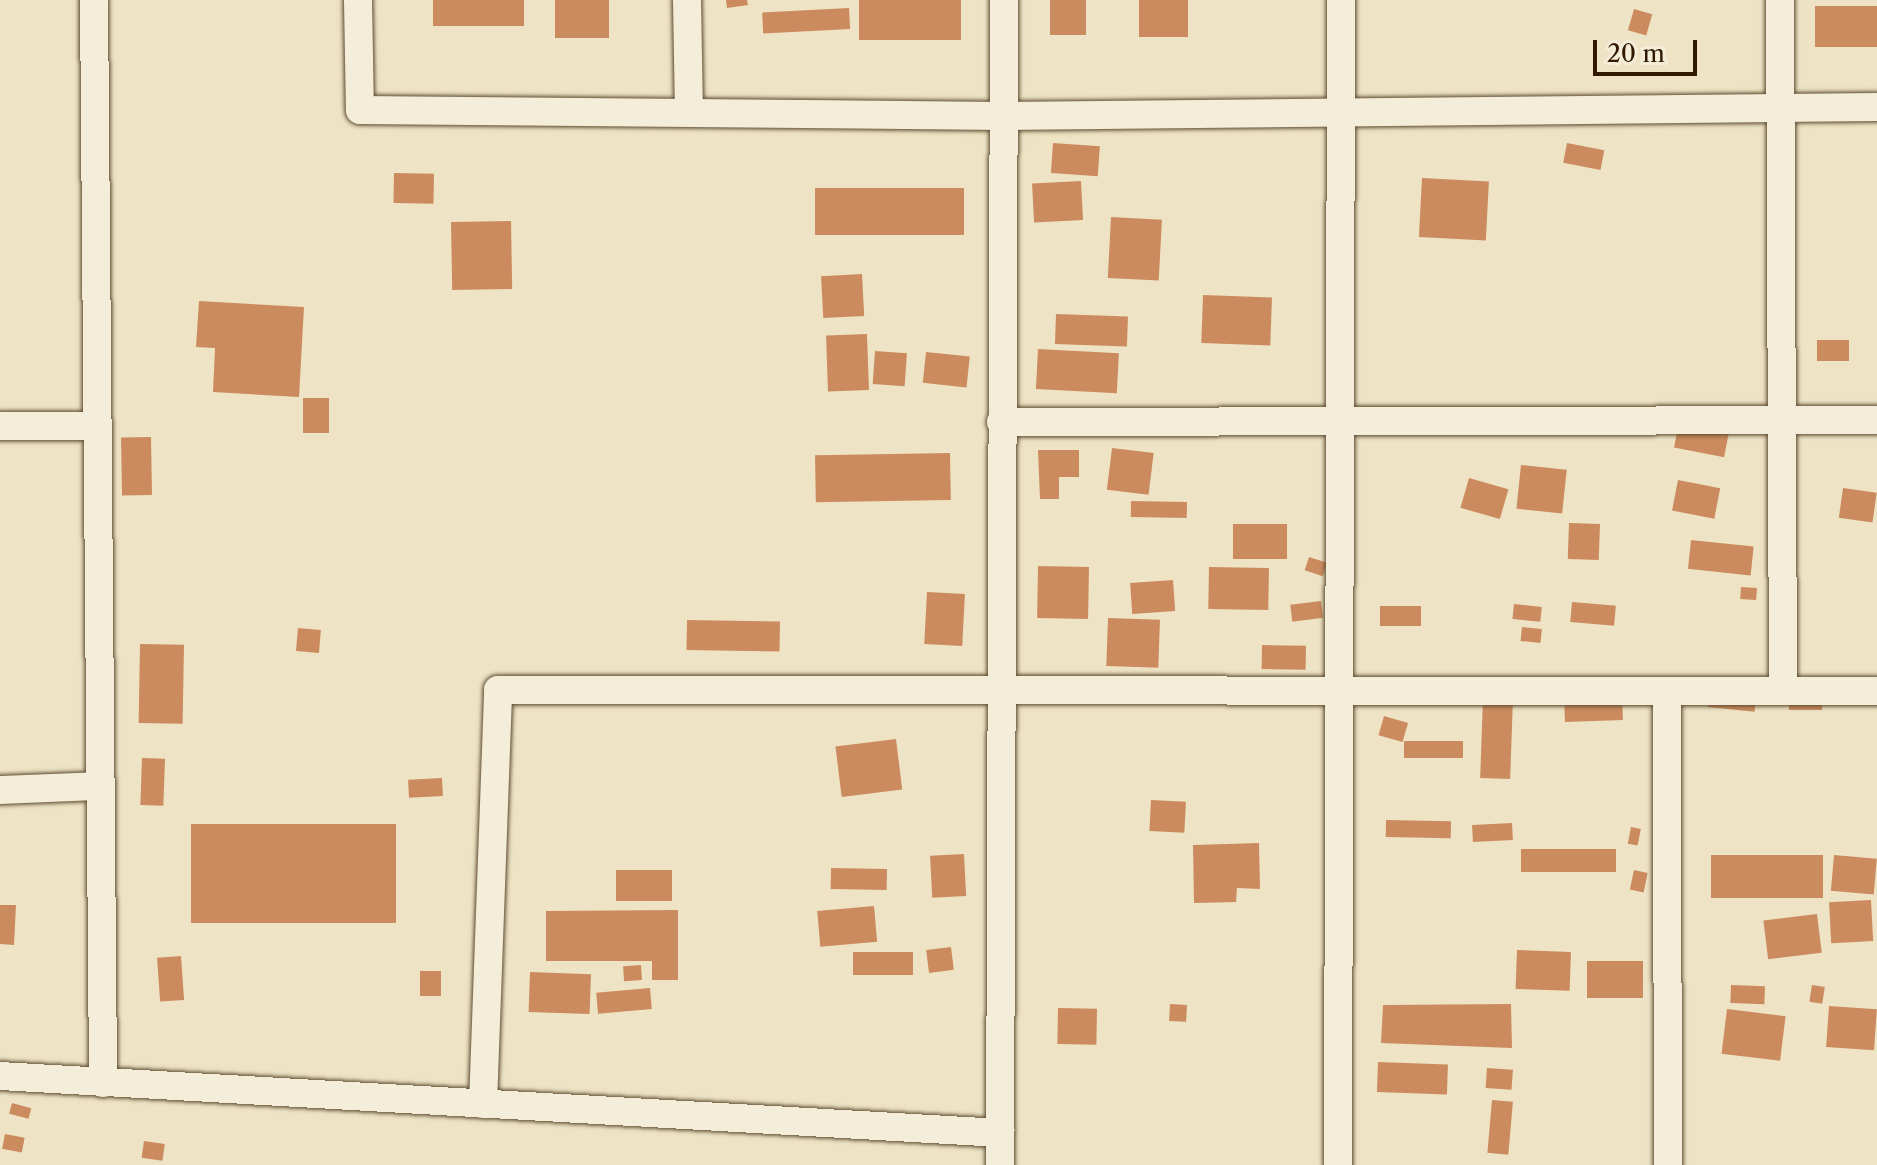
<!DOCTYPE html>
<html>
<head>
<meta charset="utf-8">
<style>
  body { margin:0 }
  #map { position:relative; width:1877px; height:1165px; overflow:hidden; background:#eee4c5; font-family:"Libre Caslon Text",serif }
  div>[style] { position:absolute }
  .building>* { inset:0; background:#cc8b5f; transform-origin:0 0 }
  .roads { filter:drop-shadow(0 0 2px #604c31) drop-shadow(0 0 2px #604c31) }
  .minor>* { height:28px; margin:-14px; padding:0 14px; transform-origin:14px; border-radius:14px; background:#f4edd9 }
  span { translate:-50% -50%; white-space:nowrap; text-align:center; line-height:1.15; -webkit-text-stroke:6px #f4edd9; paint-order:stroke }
  .scale { position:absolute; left:1593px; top:40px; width:104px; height:36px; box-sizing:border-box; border:4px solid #311900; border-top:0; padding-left:10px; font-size:24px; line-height:28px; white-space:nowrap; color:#311900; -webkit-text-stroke:6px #f4edd9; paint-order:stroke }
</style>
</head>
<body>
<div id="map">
  <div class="building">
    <div style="left:433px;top:0;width:91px;height:26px"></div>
    <div style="left:555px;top:0;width:54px;height:38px"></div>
    <div style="clip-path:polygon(726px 0,747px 0,748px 5px,727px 8px)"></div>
    <div style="left:859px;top:0;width:102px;height:40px"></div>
    <div style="left:1050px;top:0;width:36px;height:35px"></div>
    <div style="left:1139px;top:0;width:49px;height:37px"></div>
    <div style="left:1815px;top:6px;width:62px;height:41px"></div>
    <div style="left:849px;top:8px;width:21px;height:87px;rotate:87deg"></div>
    <div style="left:1634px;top:9px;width:19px;height:22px;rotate:16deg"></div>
    <div style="left:1053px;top:143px;width:47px;height:30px;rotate:4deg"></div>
    <div style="left:1567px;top:143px;width:38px;height:20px;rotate:11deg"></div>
    <div style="left:394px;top:173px;width:40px;height:30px;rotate:1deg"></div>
    <div style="left:1422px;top:178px;width:67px;height:59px;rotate:3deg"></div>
    <div style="left:1081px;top:181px;width:39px;height:49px;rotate:87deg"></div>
    <div style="left:815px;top:188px;width:149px;height:47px"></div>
    <div style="left:1111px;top:217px;width:51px;height:61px;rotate:3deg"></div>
    <div style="left:511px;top:221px;width:68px;height:60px;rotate:89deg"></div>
    <div style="left:862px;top:274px;width:42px;height:41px;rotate:87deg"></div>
    <div style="left:1203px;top:295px;width:69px;height:48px;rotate:2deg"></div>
    <div style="clip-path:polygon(199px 301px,304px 307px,299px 397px,213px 392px,215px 348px,196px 347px)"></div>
    <div style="left:1056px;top:314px;width:72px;height:30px;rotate:2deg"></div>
    <div style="left:867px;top:334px;width:56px;height:41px;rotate:88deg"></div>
    <div style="left:1817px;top:340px;width:32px;height:21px"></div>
    <div style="left:1038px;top:349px;width:81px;height:40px;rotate:3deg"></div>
    <div style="left:875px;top:351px;width:32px;height:33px;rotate:4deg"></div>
    <div style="left:926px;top:352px;width:44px;height:31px;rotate:6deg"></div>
    <div style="left:303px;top:398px;width:26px;height:35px"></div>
    <div style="left:1679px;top:422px;width:51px;height:26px;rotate:11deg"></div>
    <div style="left:151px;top:437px;width:58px;height:30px;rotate:89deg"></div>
    <div style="left:1112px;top:448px;width:42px;height:42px;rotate:7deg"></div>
    <div style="clip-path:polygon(1038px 450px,1079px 450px,1079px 477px,1059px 477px,1059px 499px,1040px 499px)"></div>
    <div style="left:950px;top:453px;width:47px;height:135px;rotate:89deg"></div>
    <div style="left:1521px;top:465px;width:46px;height:44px;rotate:6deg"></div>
    <div style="left:1469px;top:478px;width:41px;height:31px;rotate:16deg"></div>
    <div style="left:1678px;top:480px;width:43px;height:31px;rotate:11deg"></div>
    <div style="left:1843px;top:488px;width:34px;height:30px;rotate:8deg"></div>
    <div style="left:1131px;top:501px;width:56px;height:16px;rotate:1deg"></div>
    <div style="left:1569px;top:523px;width:31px;height:36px;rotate:2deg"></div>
    <div style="left:1287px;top:524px;width:35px;height:54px;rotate:90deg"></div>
    <div style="left:1691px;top:540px;width:63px;height:29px;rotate:6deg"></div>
    <div style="left:1309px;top:557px;width:19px;height:14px;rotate:18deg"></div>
    <div style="left:1038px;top:566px;width:51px;height:52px;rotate:1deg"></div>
    <div style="left:1209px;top:567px;width:60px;height:42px;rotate:1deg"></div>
    <div style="left:1173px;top:580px;width:31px;height:43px;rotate:86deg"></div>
    <div style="left:1741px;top:587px;width:16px;height:12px;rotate:4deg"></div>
    <div style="left:927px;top:592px;width:38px;height:52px;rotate:3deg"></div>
    <div style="left:1321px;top:601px;width:17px;height:31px;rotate:83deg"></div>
    <div style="left:1572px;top:602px;width:44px;height:20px;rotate:5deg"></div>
    <div style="left:1514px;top:604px;width:28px;height:15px;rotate:6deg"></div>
    <div style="left:1380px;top:606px;width:41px;height:20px"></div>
    <div style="left:1108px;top:618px;width:52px;height:48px;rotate:2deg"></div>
    <div style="left:687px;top:620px;width:93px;height:30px;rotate:1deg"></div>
    <div style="left:1522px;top:627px;width:20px;height:14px;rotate:6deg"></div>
    <div style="left:298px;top:628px;width:23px;height:23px;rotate:5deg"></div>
    <div style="left:140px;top:644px;width:44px;height:79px;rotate:1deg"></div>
    <div style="left:1262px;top:645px;width:44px;height:24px;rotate:1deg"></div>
    <div style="left:1622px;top:693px;width:27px;height:58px;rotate:88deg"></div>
    <div style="left:1709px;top:695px;width:47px;height:12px;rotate:6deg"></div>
    <div style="left:1483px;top:697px;width:30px;height:81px;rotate:2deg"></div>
    <div style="left:1789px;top:698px;width:33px;height:12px"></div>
    <div style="left:1384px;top:716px;width:25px;height:20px;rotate:16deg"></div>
    <div style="left:896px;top:739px;width:51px;height:61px;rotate:83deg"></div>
    <div style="left:1463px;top:741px;width:17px;height:59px;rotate:90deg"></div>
    <div style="left:142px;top:758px;width:23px;height:47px;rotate:2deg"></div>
    <div style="left:442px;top:778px;width:18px;height:34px;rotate:87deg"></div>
    <div style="left:1151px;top:800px;width:35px;height:31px;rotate:3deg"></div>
    <div style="left:1386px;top:820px;width:65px;height:17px;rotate:1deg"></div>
    <div style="left:1512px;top:823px;width:17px;height:40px;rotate:87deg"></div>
    <div style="left:191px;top:824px;width:205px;height:99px"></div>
    <div style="left:1631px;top:827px;width:10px;height:17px;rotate:11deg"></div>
    <div style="clip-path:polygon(1259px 843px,1260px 889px,1237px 888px,1236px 902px,1194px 903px,1193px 845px)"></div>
    <div style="left:1616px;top:849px;width:23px;height:95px;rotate:90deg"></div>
    <div style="left:964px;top:854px;width:42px;height:34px;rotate:87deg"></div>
    <div style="left:1823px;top:855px;width:43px;height:112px;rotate:90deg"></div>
    <div style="left:1834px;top:855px;width:43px;height:36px;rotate:5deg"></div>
    <div style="left:831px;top:868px;width:56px;height:21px;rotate:1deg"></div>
    <div style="left:616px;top:870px;width:56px;height:31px"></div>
    <div style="left:1634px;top:870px;width:14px;height:20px;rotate:12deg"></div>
    <div style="left:1871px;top:900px;width:41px;height:42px;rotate:87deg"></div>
    <div style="clip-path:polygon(0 905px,16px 905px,14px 945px,0 944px)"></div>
    <div style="left:874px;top:906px;width:36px;height:57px;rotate:85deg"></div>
    <div style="clip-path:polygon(678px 910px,678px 980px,652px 980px,652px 961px,546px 961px,546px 911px)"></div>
    <div style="left:1817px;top:914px;width:39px;height:54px;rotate:83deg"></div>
    <div style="left:951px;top:947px;width:23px;height:25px;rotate:83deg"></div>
    <div style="left:1517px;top:950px;width:54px;height:39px;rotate:2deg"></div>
    <div style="left:913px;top:952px;width:23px;height:60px;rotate:90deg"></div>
    <div style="left:181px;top:956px;width:44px;height:24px;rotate:86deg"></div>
    <div style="left:1587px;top:961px;width:56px;height:37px"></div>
    <div style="left:641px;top:965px;width:15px;height:18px;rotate:86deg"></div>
    <div style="left:441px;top:971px;width:25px;height:21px;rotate:90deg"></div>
    <div style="left:530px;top:972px;width:61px;height:40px;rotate:2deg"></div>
    <div style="left:1731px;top:985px;width:34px;height:18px;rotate:2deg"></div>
    <div style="left:1812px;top:985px;width:13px;height:17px;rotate:9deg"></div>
    <div style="left:650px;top:988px;width:21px;height:54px;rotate:85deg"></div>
    <div style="left:1170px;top:1004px;width:17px;height:17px;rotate:3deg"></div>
    <div style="clip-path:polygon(1511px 1004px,1512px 1048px,1381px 1043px,1383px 1005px)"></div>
    <div style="left:1829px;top:1006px;width:48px;height:41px;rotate:4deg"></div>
    <div style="left:1058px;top:1008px;width:39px;height:36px;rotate:1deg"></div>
    <div style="left:1727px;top:1009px;width:59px;height:45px;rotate:7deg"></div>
    <div style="left:1378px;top:1062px;width:70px;height:30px;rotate:2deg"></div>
    <div style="left:1487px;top:1068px;width:26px;height:20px;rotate:4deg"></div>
    <div style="left:1492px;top:1100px;width:21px;height:53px;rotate:5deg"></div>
    <div style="left:12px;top:1103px;width:20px;height:11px;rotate:15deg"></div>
    <div style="left:5px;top:1134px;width:20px;height:15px;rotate:11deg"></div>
    <div style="left:144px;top:1141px;width:21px;height:17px;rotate:8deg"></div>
  </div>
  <div class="roads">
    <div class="minor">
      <div style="left:94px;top:0;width:1083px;rotate:89.52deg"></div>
      <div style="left:358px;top:0;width:110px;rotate:89deg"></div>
      <div style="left:360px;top:110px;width:643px;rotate:0.53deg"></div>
      <div style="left:1003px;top:116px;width:874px;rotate:-0.59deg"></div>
      <div style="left:687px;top:0;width:110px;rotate:89deg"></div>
      <div style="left:1780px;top:0;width:691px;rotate:89.75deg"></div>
      <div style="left:1001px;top:422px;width:876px;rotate:-0.13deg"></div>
      <div style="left:0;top:426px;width:98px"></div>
      <div style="left:1667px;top:691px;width:474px;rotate:89.9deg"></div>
      <div style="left:0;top:790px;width:101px;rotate:-2.3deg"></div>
      <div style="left:0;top:1076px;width:1002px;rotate:3.26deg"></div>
      <div style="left:483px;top:1104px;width:414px;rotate:-87.9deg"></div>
      <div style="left:498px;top:690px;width:1379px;rotate:0.04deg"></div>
      <div style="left:1000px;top:1165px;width:1165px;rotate:-89.8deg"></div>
      <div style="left:1338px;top:1165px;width:1165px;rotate:-89.85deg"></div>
    </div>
  </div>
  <div class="scale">20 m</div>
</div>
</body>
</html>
